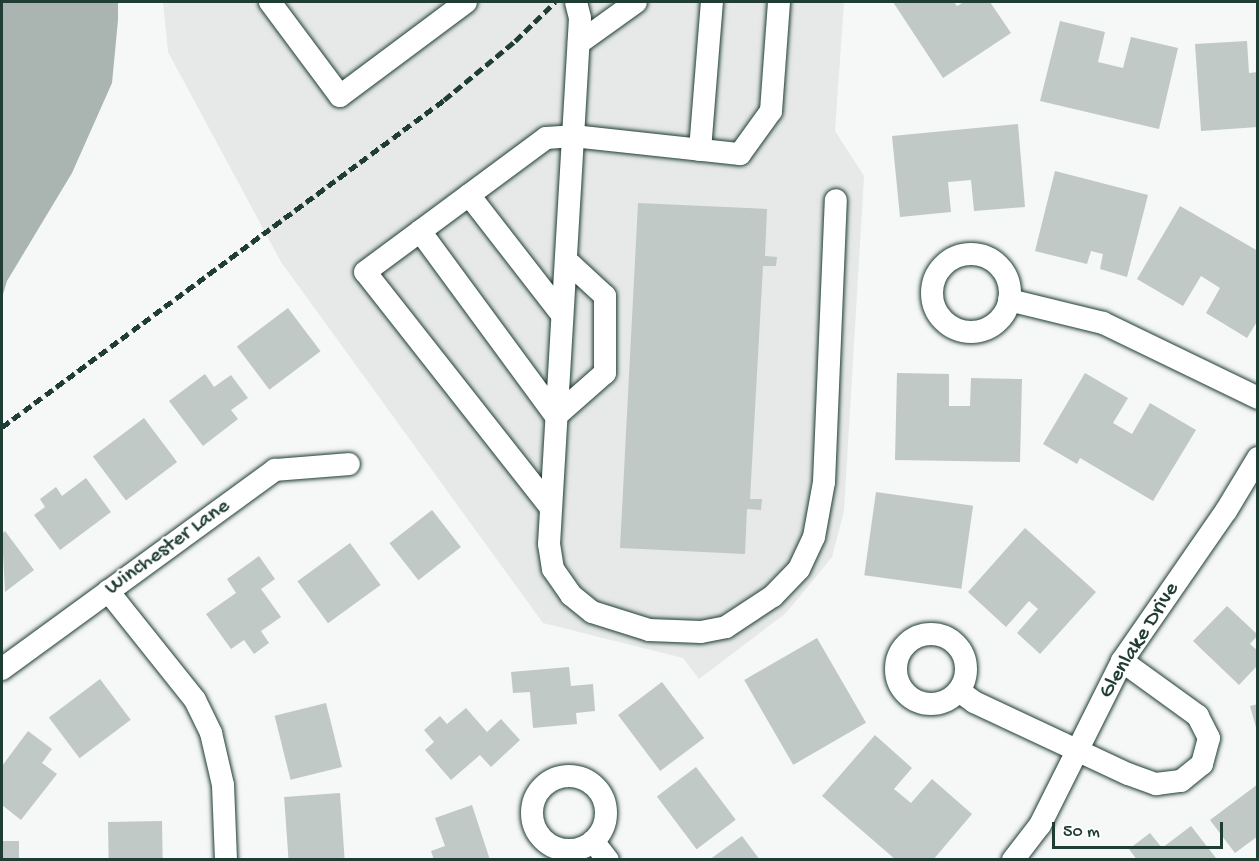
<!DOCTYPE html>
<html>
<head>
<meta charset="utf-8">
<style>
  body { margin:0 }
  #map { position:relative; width:1259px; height:861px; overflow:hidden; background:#f6f7f7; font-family:"Gochi Hand",sans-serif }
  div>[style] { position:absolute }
  .built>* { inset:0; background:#e6e9e8 }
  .water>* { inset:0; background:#aab5b1 }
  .building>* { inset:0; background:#c0c9c6; transform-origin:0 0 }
  .roads { filter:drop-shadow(0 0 2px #1f3d34) drop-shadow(0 0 2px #1f3d34) }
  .minor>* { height:22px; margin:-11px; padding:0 11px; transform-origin:11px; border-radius:11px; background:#fff }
  .minor>.ring { margin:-11px; padding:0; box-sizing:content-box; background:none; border:22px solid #fff; border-radius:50% }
  .rail>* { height:4.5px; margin-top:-2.25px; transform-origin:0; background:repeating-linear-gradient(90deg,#1f3d34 0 9px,transparent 0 13.5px) }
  span { translate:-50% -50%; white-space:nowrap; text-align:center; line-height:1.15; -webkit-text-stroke:4.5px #fff; paint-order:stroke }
  .street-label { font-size:22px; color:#1f3d34 }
  .frame { position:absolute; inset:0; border:3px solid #1f3d34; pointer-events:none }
  .scale { position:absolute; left:1052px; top:822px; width:171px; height:27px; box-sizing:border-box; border:3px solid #1f3d34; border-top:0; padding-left:8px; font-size:18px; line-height:21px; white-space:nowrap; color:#1f3d34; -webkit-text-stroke:4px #fff; paint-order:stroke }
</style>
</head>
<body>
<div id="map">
  <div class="built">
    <div style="clip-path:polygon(163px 2px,844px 2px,835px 131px,864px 176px,844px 511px,832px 557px,786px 613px,699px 679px,683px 658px,543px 623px,281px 262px,168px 52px)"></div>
  </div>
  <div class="water">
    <div style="clip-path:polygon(2px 2px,118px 2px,118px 20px,112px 83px,72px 173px,7px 281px,2px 298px)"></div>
  </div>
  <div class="building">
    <div style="clip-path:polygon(893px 2px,954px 2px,957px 6px,964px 2px,990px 2px,1011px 33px,943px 78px)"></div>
    <div style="clip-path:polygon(1060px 21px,1105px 32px,1098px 62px,1123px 68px,1131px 37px,1178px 48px,1159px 129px,1040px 101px)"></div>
    <div style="clip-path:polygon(1247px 41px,1249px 73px,1258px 72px,1258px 127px,1201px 131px,1195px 44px)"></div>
    <div style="clip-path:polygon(1018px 124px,1025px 207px,974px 211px,971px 180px,948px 182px,951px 212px,900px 217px,892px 136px)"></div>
    <div style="clip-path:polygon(1055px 171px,1148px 195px,1127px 277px,1100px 269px,1103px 254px,1091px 251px,1087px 264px,1035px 251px)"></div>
    <div style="clip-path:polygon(638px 203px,767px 209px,765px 256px,777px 257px,776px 266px,763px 266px,750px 499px,762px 499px,761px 510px,747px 509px,745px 554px,620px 548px)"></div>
    <div style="clip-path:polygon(1180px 206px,1258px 251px,1258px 320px,1247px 338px,1206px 313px,1220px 288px,1201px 276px,1183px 306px,1137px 279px)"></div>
    <div style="left:288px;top:308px;width:54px;height:64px;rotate:53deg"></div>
    <div style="clip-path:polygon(897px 373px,949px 374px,949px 406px,970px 406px,971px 378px,1022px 379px,1020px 462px,895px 460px)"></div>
    <div style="clip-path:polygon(1085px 373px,1128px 398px,1113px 423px,1132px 434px,1150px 403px,1196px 430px,1153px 501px,1080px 458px,1077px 464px,1043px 444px)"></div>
    <div style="clip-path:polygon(205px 374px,214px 387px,231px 375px,248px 398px,231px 410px,238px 419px,203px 446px,169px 401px)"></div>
    <div style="left:144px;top:418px;width:55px;height:64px;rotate:53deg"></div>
    <div style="clip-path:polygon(86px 478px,111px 512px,60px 550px,34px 515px,45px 507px,40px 499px,56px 487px,62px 496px)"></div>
    <div style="left:876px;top:492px;width:98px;height:84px;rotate:8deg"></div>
    <div style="left:432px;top:510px;width:47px;height:54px;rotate:52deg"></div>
    <div style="clip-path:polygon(1025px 528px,1096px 592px,1040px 654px,1017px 633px,1038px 609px,1029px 601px,1006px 627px,968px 592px)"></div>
    <div style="clip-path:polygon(5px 531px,34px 570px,5px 592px,2px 534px)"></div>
    <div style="left:350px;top:543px;width:52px;height:65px;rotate:54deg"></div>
    <div style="clip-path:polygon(259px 556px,275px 579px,261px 589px,281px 617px,261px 631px,269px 643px,254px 654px,244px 640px,231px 649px,206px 614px,236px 593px,227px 579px)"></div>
    <div style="clip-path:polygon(1227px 606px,1258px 635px,1250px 644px,1258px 651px,1258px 665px,1239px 685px,1193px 641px)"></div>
    <div style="left:817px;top:638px;width:98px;height:84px;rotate:60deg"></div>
    <div style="clip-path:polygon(569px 667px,571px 686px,593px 684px,595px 711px,576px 713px,577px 724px,533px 728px,530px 692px,513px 693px,511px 672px)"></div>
    <div style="left:100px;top:679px;width:51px;height:64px;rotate:53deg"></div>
    <div style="left:662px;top:682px;width:70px;height:55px;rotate:53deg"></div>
    <div style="left:326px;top:703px;width:66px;height:53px;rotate:76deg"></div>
    <div style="clip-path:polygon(1258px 704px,1258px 731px,1257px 731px,1250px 706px)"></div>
    <div style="clip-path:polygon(466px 708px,487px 732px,501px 719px,520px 740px,491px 767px,480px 755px,451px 780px,425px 750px,434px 742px,424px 730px,440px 716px,447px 724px)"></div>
    <div style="clip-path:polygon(28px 731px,52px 749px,42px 763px,57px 774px,21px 820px,2px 805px,2px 766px)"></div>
    <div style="clip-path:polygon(875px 735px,912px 768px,894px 789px,911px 803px,932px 779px,972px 814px,933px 860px,896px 860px,822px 796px)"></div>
    <div style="left:696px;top:767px;width:66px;height:49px;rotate:53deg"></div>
    <div style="clip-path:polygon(1258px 784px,1258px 836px,1235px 853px,1210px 820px)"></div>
    <div style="left:340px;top:793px;width:65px;height:56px;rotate:86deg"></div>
    <div style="clip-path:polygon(472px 805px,490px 860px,434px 860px,431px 851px,445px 846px,435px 818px)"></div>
    <div style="left:162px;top:821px;width:39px;height:54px;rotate:89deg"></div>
    <div style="clip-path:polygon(1191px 826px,1216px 858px,1213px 860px,1137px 860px,1129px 849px,1150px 833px,1162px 848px)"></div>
    <div style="clip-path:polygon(742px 836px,760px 860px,709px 860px)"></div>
    <div style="left:2px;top:841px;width:17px;height:19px"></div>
  </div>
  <div class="roads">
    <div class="minor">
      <div style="left:270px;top:2px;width:117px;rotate:53.3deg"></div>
      <div style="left:340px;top:96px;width:157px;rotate:-36.7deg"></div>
      <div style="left:576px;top:2px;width:16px;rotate:76deg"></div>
      <div style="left:580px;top:18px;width:527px;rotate:93.37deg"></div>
      <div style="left:549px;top:544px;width:25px;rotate:81deg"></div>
      <div style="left:553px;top:569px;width:32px;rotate:55deg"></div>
      <div style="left:571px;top:595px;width:27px;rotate:39deg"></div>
      <div style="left:592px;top:612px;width:60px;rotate:17.5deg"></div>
      <div style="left:649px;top:630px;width:52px;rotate:2.2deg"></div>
      <div style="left:701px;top:632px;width:25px;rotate:-11deg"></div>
      <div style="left:726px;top:627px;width:56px;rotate:-33.4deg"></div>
      <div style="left:773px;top:596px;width:37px;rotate:-46deg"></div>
      <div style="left:799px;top:569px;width:35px;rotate:-65deg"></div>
      <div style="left:814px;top:537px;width:56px;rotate:-79.7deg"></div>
      <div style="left:824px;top:482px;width:282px;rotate:-87.6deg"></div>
      <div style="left:579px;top:43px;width:70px;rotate:-35.7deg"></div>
      <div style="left:700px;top:150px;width:148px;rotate:-85.4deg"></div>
      <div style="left:469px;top:195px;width:152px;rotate:52.2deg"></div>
      <div style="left:420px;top:231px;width:230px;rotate:53.7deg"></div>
      <div style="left:556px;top:416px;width:65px;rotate:-41.3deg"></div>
      <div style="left:605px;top:373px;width:77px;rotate:-90deg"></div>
      <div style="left:605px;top:296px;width:53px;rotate:-137.3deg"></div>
      <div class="ring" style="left:932px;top:254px;width:56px;height:56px"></div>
      <div style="left:1009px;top:300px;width:97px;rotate:13.7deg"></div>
      <div style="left:1103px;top:323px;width:172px;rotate:25.8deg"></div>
      <div style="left:551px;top:508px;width:300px;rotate:-128.2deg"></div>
      <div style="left:365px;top:272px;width:225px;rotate:-36.5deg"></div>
      <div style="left:546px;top:138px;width:27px;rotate:-4deg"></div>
      <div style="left:573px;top:136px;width:168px;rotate:6.2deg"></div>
      <div style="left:740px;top:154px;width:53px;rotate:-54.2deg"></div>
      <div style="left:771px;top:111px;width:109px;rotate:-85.8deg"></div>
      <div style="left:108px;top:591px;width:139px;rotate:51.4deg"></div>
      <div style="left:195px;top:700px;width:37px;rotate:64deg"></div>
      <div style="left:211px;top:733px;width:53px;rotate:77deg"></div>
      <div style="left:223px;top:785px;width:75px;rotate:87.7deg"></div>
      <div class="ring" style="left:896px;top:634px;width:48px;height:48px"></div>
      <div style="left:2px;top:669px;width:338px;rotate:-36.1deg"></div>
      <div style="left:275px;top:470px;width:74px;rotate:-4.6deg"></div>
      <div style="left:959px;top:691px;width:19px;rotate:36deg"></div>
      <div style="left:974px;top:702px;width:170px;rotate:25.1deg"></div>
      <div style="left:1128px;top:774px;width:30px;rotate:20deg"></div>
      <div style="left:1156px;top:784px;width:25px;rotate:-7deg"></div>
      <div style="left:1181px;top:781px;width:27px;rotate:-39deg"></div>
      <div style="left:1202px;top:764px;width:27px;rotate:-75deg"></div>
      <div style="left:1209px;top:738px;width:25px;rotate:-117deg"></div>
      <div style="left:1198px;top:716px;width:94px;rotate:-144.1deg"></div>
      <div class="ring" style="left:532px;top:776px;width:52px;height:52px"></div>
      <div style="left:593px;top:841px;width:24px;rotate:52deg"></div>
      <div style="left:1013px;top:860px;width:44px;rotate:-52.4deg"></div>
      <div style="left:1040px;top:825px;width:183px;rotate:-63.4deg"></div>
      <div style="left:1122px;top:661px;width:183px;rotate:-55.3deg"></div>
      <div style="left:1226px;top:511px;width:62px;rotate:-58.9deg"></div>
    </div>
  </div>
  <div class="rail">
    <div style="left:2px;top:427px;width:550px;rotate:-36.49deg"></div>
    <div style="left:444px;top:100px;width:92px;rotate:-39.7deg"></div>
    <div style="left:515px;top:41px;width:56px;rotate:-44.3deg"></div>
  </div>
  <div class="street-label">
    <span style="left:168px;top:548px;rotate:-36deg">Winchester Lane</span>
    <span style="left:1140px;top:641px;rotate:-58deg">Glenlake Drive</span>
  </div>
  <div class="frame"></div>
  <div class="scale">50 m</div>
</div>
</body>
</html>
